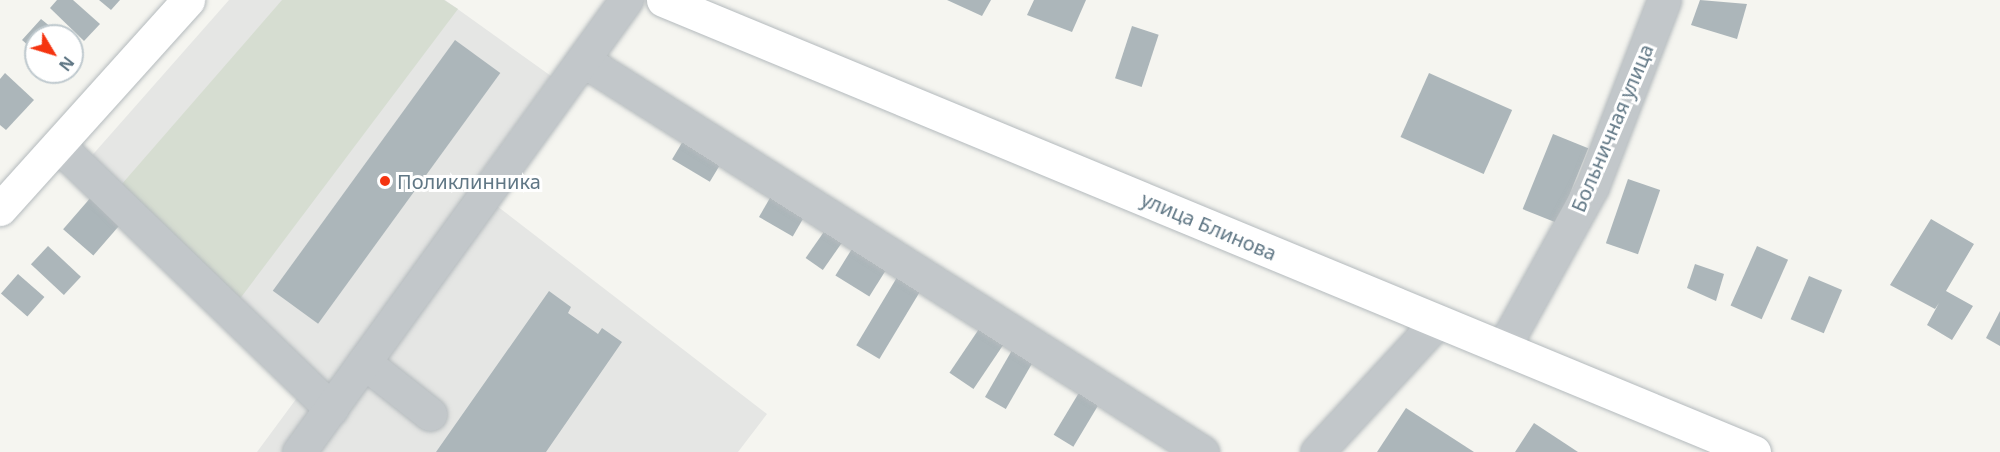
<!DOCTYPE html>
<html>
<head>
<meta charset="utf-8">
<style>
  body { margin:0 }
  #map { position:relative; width:2000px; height:452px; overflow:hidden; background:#f5f5f0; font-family:"Noto Sans",sans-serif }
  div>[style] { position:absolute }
  .built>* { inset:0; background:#e5e6e4 }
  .green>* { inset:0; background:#d6ddd1 }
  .building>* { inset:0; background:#acb6ba; transform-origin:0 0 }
  .roads { filter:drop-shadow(0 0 2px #b4babd) drop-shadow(0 0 2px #b4babd) }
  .minor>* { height:33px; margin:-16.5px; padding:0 16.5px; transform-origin:16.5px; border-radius:16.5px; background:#c2c7ca }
  .major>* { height:33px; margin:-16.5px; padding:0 16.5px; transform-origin:16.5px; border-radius:16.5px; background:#fff }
  .dots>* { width:16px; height:16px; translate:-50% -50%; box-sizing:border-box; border:3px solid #fff; border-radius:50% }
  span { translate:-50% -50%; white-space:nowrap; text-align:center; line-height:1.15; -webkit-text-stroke:6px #fff; paint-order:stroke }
  .street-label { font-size:20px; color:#607785 }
  .poi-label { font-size:20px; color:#607785 }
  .left { translate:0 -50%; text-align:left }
  .north { position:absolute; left:24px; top:24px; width:60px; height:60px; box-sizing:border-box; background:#fff; border:2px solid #bfc9ce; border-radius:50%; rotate:128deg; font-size:16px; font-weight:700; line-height:24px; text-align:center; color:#607785 }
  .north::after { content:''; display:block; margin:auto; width:21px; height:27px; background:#f53410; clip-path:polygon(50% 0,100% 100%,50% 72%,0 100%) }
</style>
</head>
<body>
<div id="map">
  <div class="built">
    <div style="clip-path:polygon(229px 0,445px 0,551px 76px,471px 186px,767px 414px,738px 452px,257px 452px,316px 372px,88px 160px)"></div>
  </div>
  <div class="green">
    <div style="clip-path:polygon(282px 0,444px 0,458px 9px,239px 300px,121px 185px)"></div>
  </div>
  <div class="building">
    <div style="clip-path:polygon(57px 0,73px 0,100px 24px,84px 41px,50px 8px)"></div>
    <div style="clip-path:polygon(99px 0,120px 0,111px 10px)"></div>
    <div style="clip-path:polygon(947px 0,991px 0,982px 16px)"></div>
    <div style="clip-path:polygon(1034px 0,1086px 0,1072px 32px,1027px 15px)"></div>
    <div style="clip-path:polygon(1700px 0,1747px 4px,1737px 39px,1691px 25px)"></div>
    <div style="clip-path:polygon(41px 19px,62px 36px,36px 36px,36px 52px,22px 40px)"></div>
    <div style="left:1132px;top:26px;width:28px;height:55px;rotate:18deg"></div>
    <div style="left:455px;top:40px;width:56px;height:310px;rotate:36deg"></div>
    <div style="clip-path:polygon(5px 73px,34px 100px,6px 130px,0 125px,0 79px)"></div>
    <div style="left:1429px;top:73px;width:91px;height:70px;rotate:24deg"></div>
    <div style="left:1553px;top:134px;width:38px;height:81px;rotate:22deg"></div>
    <div style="left:686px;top:136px;width:44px;height:27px;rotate:31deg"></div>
    <div style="left:1628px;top:179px;width:34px;height:68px;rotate:19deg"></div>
    <div style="left:774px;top:191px;width:39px;height:30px;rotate:30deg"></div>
    <div style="left:92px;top:196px;width:40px;height:44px;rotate:41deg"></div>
    <div style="clip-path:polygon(1931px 219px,1974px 244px,1946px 291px,1973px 306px,1952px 340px,1927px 325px,1939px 303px,1935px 309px,1890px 285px)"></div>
    <div style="left:828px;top:226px;width:21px;height:39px;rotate:35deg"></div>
    <div style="left:855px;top:244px;width:40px;height:37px;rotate:32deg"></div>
    <div style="left:48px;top:246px;width:45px;height:25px;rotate:43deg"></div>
    <div style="left:1757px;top:246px;width:34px;height:65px;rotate:24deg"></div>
    <div style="clip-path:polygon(1695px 264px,1724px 274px,1716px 301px,1687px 288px)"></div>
    <div style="left:18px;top:274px;width:35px;height:26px;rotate:41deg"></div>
    <div style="left:899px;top:274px;width:27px;height:83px;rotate:31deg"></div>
    <div style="left:1809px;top:276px;width:36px;height:47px;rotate:23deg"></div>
    <div style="clip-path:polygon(549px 291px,571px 307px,568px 313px,598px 334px,602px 328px,622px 342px,546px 452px,436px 452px)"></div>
    <div style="clip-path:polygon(2000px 311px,2000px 346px,1986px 338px)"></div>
    <div style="left:983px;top:323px;width:29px;height:60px;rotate:34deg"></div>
    <div style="left:1015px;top:345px;width:24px;height:60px;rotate:30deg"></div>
    <div style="left:1083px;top:386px;width:23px;height:57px;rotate:31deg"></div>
    <div style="clip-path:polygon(1406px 408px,1474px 452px,1377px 452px)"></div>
    <div style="clip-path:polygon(1534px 423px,1578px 452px,1515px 452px)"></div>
  </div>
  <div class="roads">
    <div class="minor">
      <div style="left:583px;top:60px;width:733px;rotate:32.35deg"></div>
      <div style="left:58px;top:145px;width:380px;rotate:44deg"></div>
      <div style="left:1503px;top:348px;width:184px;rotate:-61.1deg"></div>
      <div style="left:1592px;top:187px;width:200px;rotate:-68.9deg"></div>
      <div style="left:364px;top:362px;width:84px;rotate:38.2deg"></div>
      <div style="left:299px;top:452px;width:558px;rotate:-54.12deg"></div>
      <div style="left:1317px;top:452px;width:178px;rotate:-47.3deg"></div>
    </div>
    <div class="major">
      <div style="left:663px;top:0;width:1181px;rotate:22.5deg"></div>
      <div style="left:0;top:209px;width:281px;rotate:-48deg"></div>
    </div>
  </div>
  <div class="dots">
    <div style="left:385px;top:181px;background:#f53410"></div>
  </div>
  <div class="street-label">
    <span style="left:1612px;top:128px;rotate:-67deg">Больничная улица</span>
    <span style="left:1209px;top:226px;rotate:23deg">улица Блинова</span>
  </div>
  <div class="poi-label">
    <span class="left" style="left:397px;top:181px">Поликлинника</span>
  </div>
  <div class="north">N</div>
</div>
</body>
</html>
